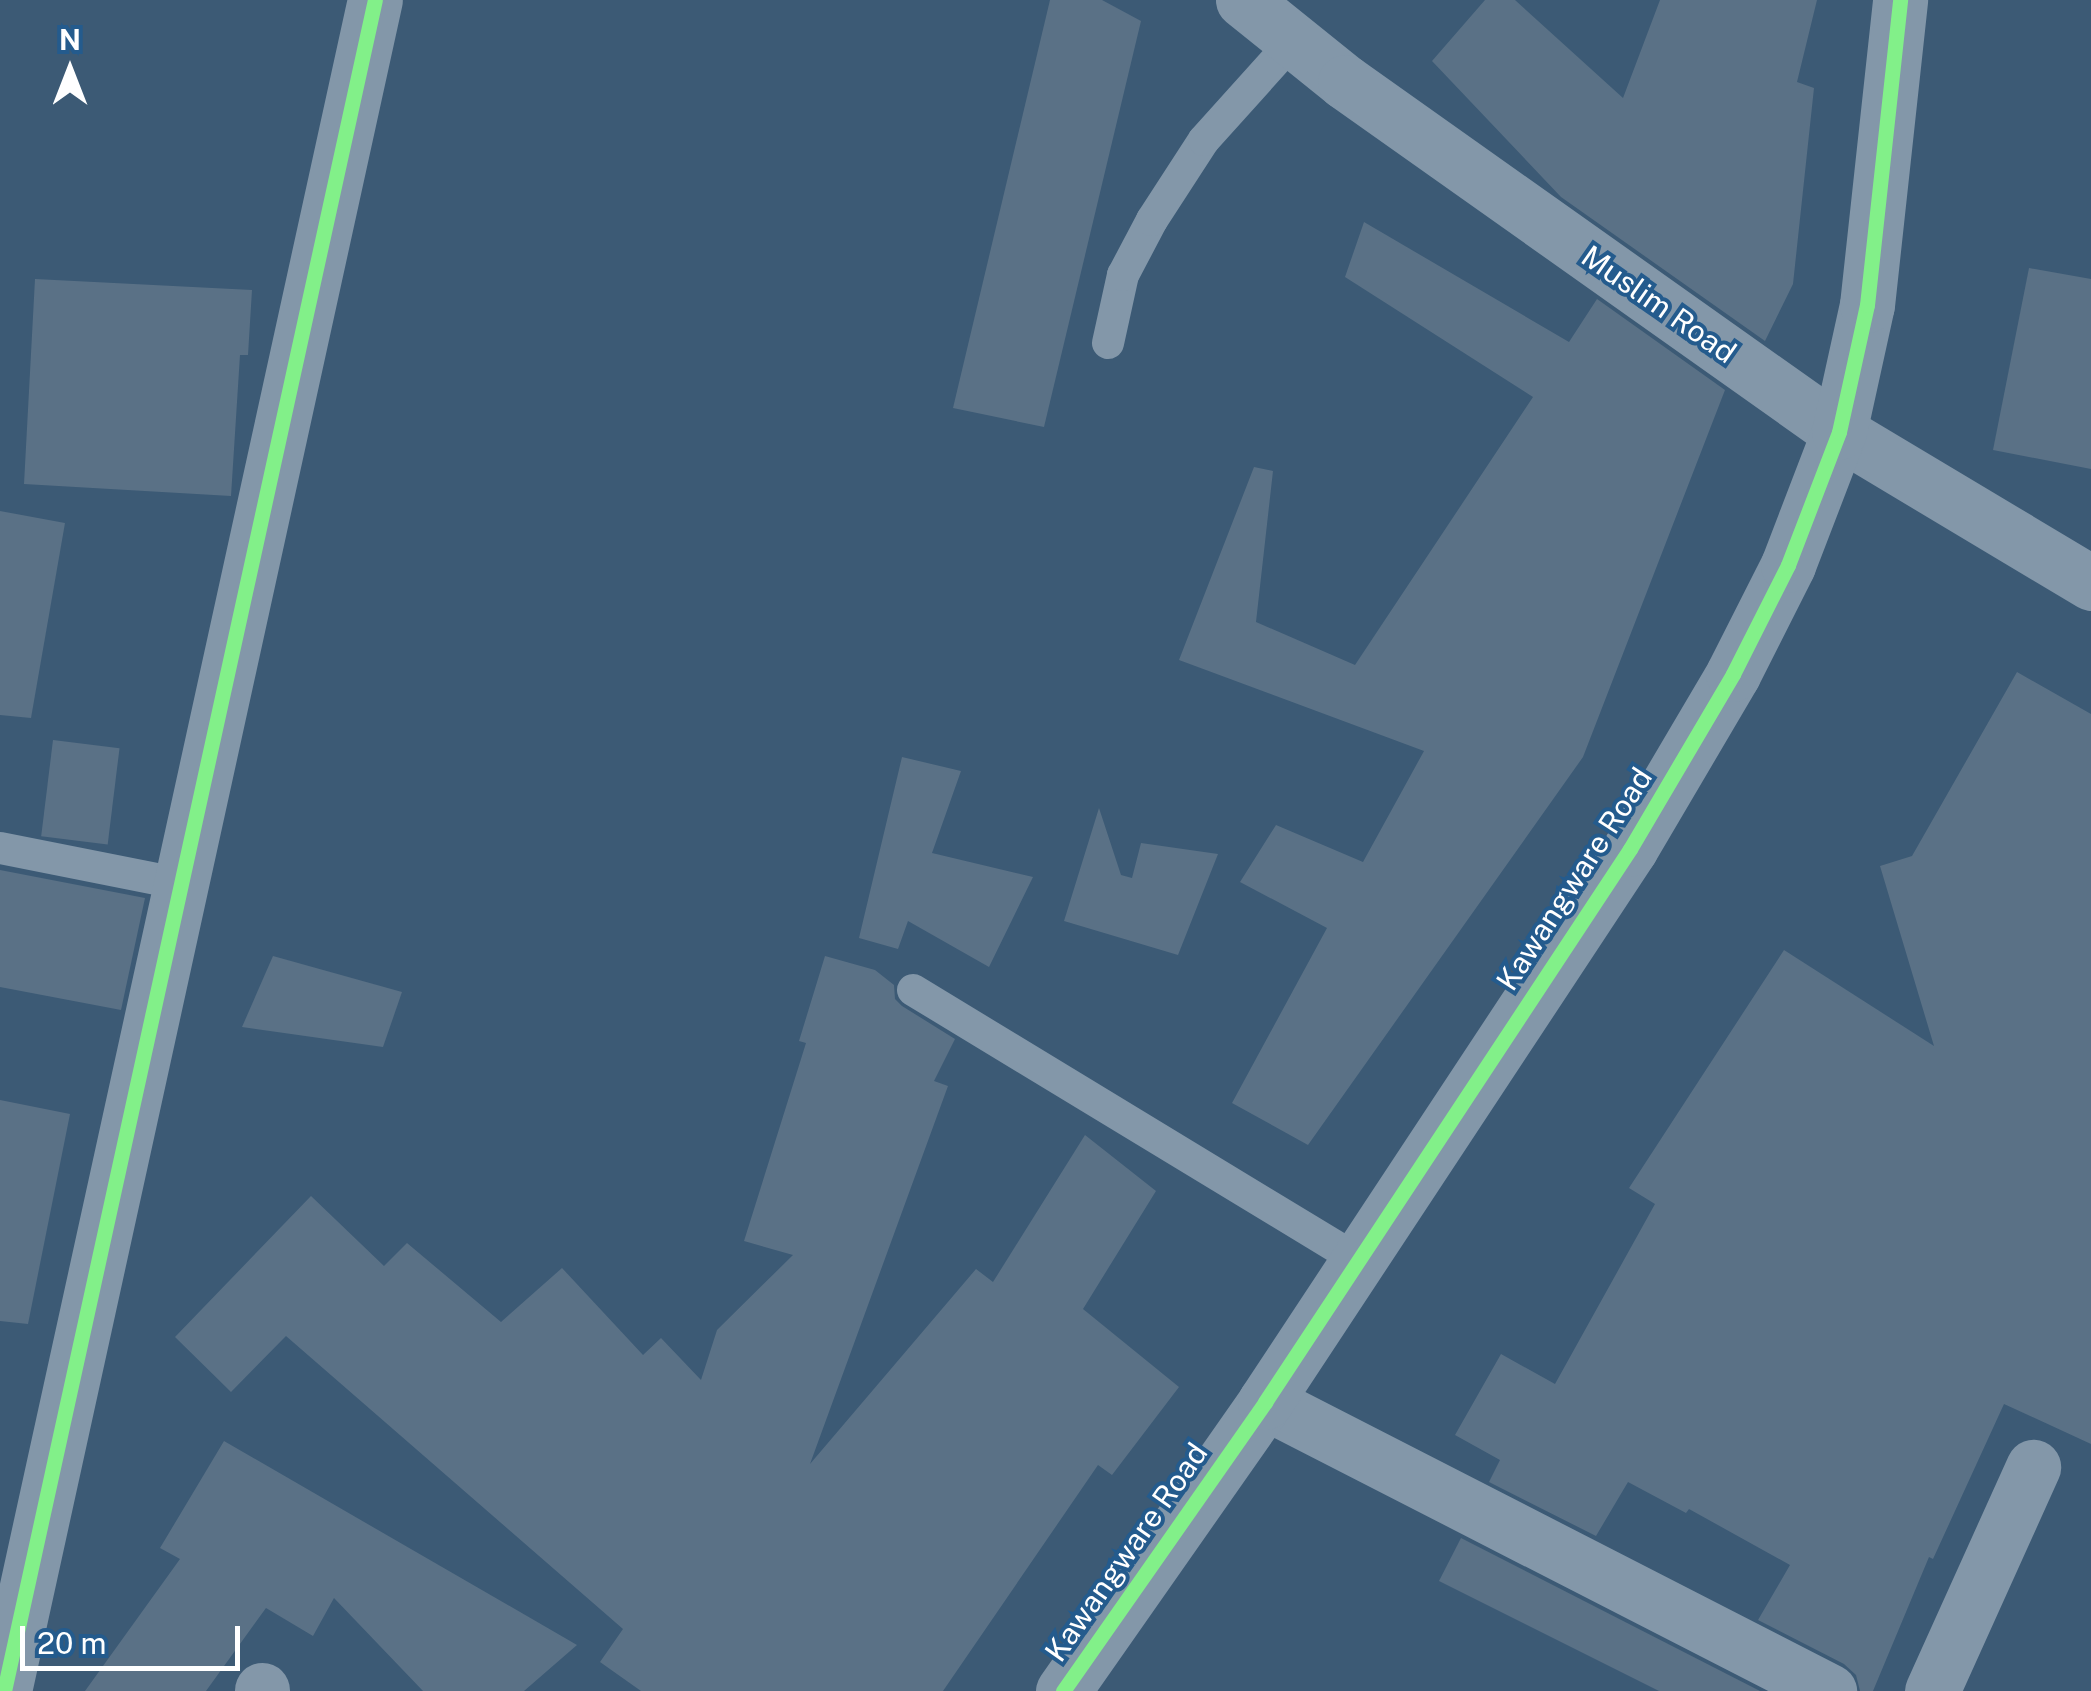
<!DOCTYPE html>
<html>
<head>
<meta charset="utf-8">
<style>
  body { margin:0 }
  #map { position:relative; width:2091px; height:1691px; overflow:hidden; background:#3c5a75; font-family:"Public Sans",sans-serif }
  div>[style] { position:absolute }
  .building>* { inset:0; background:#5a7186; transform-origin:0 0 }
  .service>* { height:32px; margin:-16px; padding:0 16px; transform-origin:16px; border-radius:16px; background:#8397a9 }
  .minor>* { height:55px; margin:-27.5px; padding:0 27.5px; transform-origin:27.5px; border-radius:27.5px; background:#8397a9 }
  .tertiary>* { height:55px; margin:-27.5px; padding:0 27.5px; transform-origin:27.5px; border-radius:27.5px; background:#8397a9 }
  .cycleway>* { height:15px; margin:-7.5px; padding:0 7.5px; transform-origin:7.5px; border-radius:7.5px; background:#82f089 }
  span { translate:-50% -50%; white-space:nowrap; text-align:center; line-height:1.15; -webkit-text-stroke:8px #245b8d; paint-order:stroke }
  .street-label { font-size:30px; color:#fff }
  .north { position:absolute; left:20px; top:20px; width:100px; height:100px; -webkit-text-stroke:8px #245b8d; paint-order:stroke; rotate:0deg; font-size:28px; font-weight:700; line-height:40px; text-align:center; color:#fff }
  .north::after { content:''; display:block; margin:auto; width:35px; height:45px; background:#fff; clip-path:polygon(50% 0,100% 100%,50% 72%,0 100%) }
  .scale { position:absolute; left:20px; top:1626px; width:220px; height:45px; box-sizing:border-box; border:5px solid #fff; border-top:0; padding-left:12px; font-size:30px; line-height:35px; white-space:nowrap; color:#fff; -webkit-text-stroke:8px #245b8d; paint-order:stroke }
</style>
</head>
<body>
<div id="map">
  <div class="building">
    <div style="clip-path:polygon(1050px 0,1102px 0,1141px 21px,1044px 427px,953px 408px)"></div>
    <div style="clip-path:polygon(1485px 0,1515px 0,1623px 98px,1660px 0,1817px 0,1797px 82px,1814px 88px,1793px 284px,1765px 341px,1561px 197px,1432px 61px)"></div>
    <div style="clip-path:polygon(1364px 222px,1569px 342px,1597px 299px,1725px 390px,1583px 757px,1308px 1145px,1232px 1103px,1327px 928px,1240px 882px,1276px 825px,1363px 862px,1424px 751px,1179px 660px,1254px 467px,1273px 471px,1256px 622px,1355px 665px,1533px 397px,1345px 277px)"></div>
    <div style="clip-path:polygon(2029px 268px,2091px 279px,2091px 469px,1993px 450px)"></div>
    <div style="clip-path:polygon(35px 279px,252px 290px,248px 355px,240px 355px,231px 496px,24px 484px)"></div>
    <div style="clip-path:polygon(0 511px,65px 523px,31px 718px,0 715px)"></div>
    <div style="clip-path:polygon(2017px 672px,2091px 714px,2091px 1444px,2004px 1404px,1933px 1559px,1929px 1557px,1873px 1691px,1860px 1691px,1856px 1675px,1844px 1664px,1758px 1620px,1790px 1565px,1689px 1509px,1686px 1513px,1628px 1482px,1596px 1536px,1489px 1482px,1500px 1460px,1455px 1435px,1501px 1354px,1555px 1384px,1655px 1204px,1629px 1188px,1784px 950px,1934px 1046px,1880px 866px,1912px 856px)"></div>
    <div style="left:53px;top:740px;width:67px;height:97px;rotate:7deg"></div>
    <div style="clip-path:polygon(902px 757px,961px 771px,932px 853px,1033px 877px,989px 967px,908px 921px,898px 949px,859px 938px)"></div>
    <div style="clip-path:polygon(1099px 808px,1121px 875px,1132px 878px,1141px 843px,1218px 854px,1178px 955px,1064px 921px)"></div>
    <div style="clip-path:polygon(0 870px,145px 898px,121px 1010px,0 987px)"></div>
    <div style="clip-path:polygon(273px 956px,402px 992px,383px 1047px,242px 1027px)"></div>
    <div style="clip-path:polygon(825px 956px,875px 970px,894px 985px,895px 999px,902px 1006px,955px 1039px,934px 1081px,948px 1086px,810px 1464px,976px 1269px,993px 1282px,1085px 1135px,1156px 1191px,1083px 1309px,1179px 1387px,1112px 1475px,1098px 1465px,943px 1691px,641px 1691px,600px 1662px,623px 1629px,286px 1336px,231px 1392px,175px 1337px,311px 1196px,384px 1266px,407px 1243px,501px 1322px,562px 1268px,643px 1355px,661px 1338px,701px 1380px,717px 1330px,793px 1255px,744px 1241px,806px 1043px,799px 1041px)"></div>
    <div style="clip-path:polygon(0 1100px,70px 1114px,28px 1324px,0 1321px)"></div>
    <div style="clip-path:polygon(224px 1441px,577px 1645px,524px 1691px,423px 1691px,334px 1598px,313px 1636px,266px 1608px,206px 1691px,85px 1691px,180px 1559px,160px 1548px)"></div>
    <div style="clip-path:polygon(1461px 1538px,1760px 1691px,1659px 1691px,1439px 1581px)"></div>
  </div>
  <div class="service">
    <div style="left:1108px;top:343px;width:70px;rotate:-77.6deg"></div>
    <div style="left:1123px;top:275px;width:62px;rotate:-62.2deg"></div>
    <div style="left:1152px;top:220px;width:95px;rotate:-57deg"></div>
    <div style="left:1204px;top:140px;width:133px;rotate:-48deg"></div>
    <div style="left:0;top:848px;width:185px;rotate:11.2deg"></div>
    <div style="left:913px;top:990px;width:521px;rotate:31.25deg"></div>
  </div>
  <div class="minor">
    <div style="left:1243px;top:0;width:131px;rotate:38.8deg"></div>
    <div style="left:1345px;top:82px;width:605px;rotate:35.32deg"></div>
    <div style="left:1839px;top:432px;width:294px;rotate:30.9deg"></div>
    <div style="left:1265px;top:1402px;width:634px;rotate:27.13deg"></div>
    <div style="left:4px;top:1691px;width:1731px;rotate:-77.63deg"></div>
    <div style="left:262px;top:1691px;width:1px;rotate:-90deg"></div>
    <div style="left:1932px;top:1691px;width:246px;rotate:-65.7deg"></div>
  </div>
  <div class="tertiary">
    <div style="left:1063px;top:1691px;width:353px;rotate:-55deg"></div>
    <div style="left:1265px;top:1402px;width:663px;rotate:-56.57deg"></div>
    <div style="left:1630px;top:849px;width:203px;rotate:-59.5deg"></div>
    <div style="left:1733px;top:674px;width:122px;rotate:-63.2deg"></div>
    <div style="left:1788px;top:565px;width:142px;rotate:-69deg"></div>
    <div style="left:1839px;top:432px;width:130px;rotate:-77.6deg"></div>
    <div style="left:1867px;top:305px;width:307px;rotate:-83.8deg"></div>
  </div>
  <div class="cycleway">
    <div style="left:4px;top:1691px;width:1731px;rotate:-77.63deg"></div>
    <div style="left:1063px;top:1691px;width:353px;rotate:-55deg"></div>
    <div style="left:1265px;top:1402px;width:663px;rotate:-56.57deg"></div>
    <div style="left:1630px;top:849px;width:203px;rotate:-59.5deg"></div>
    <div style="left:1733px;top:674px;width:122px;rotate:-63.2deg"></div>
    <div style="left:1788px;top:565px;width:142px;rotate:-69deg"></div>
    <div style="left:1839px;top:432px;width:130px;rotate:-77.6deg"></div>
    <div style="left:1867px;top:305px;width:307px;rotate:-83.8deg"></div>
  </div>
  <div class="street-label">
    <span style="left:1659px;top:304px;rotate:35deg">Muslim Road</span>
    <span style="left:1574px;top:879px;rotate:-57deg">Kawangware Road</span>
    <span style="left:1126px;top:1552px;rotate:-55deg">Kawangware Road</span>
  </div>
  <div class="north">N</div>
  <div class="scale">20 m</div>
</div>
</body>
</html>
